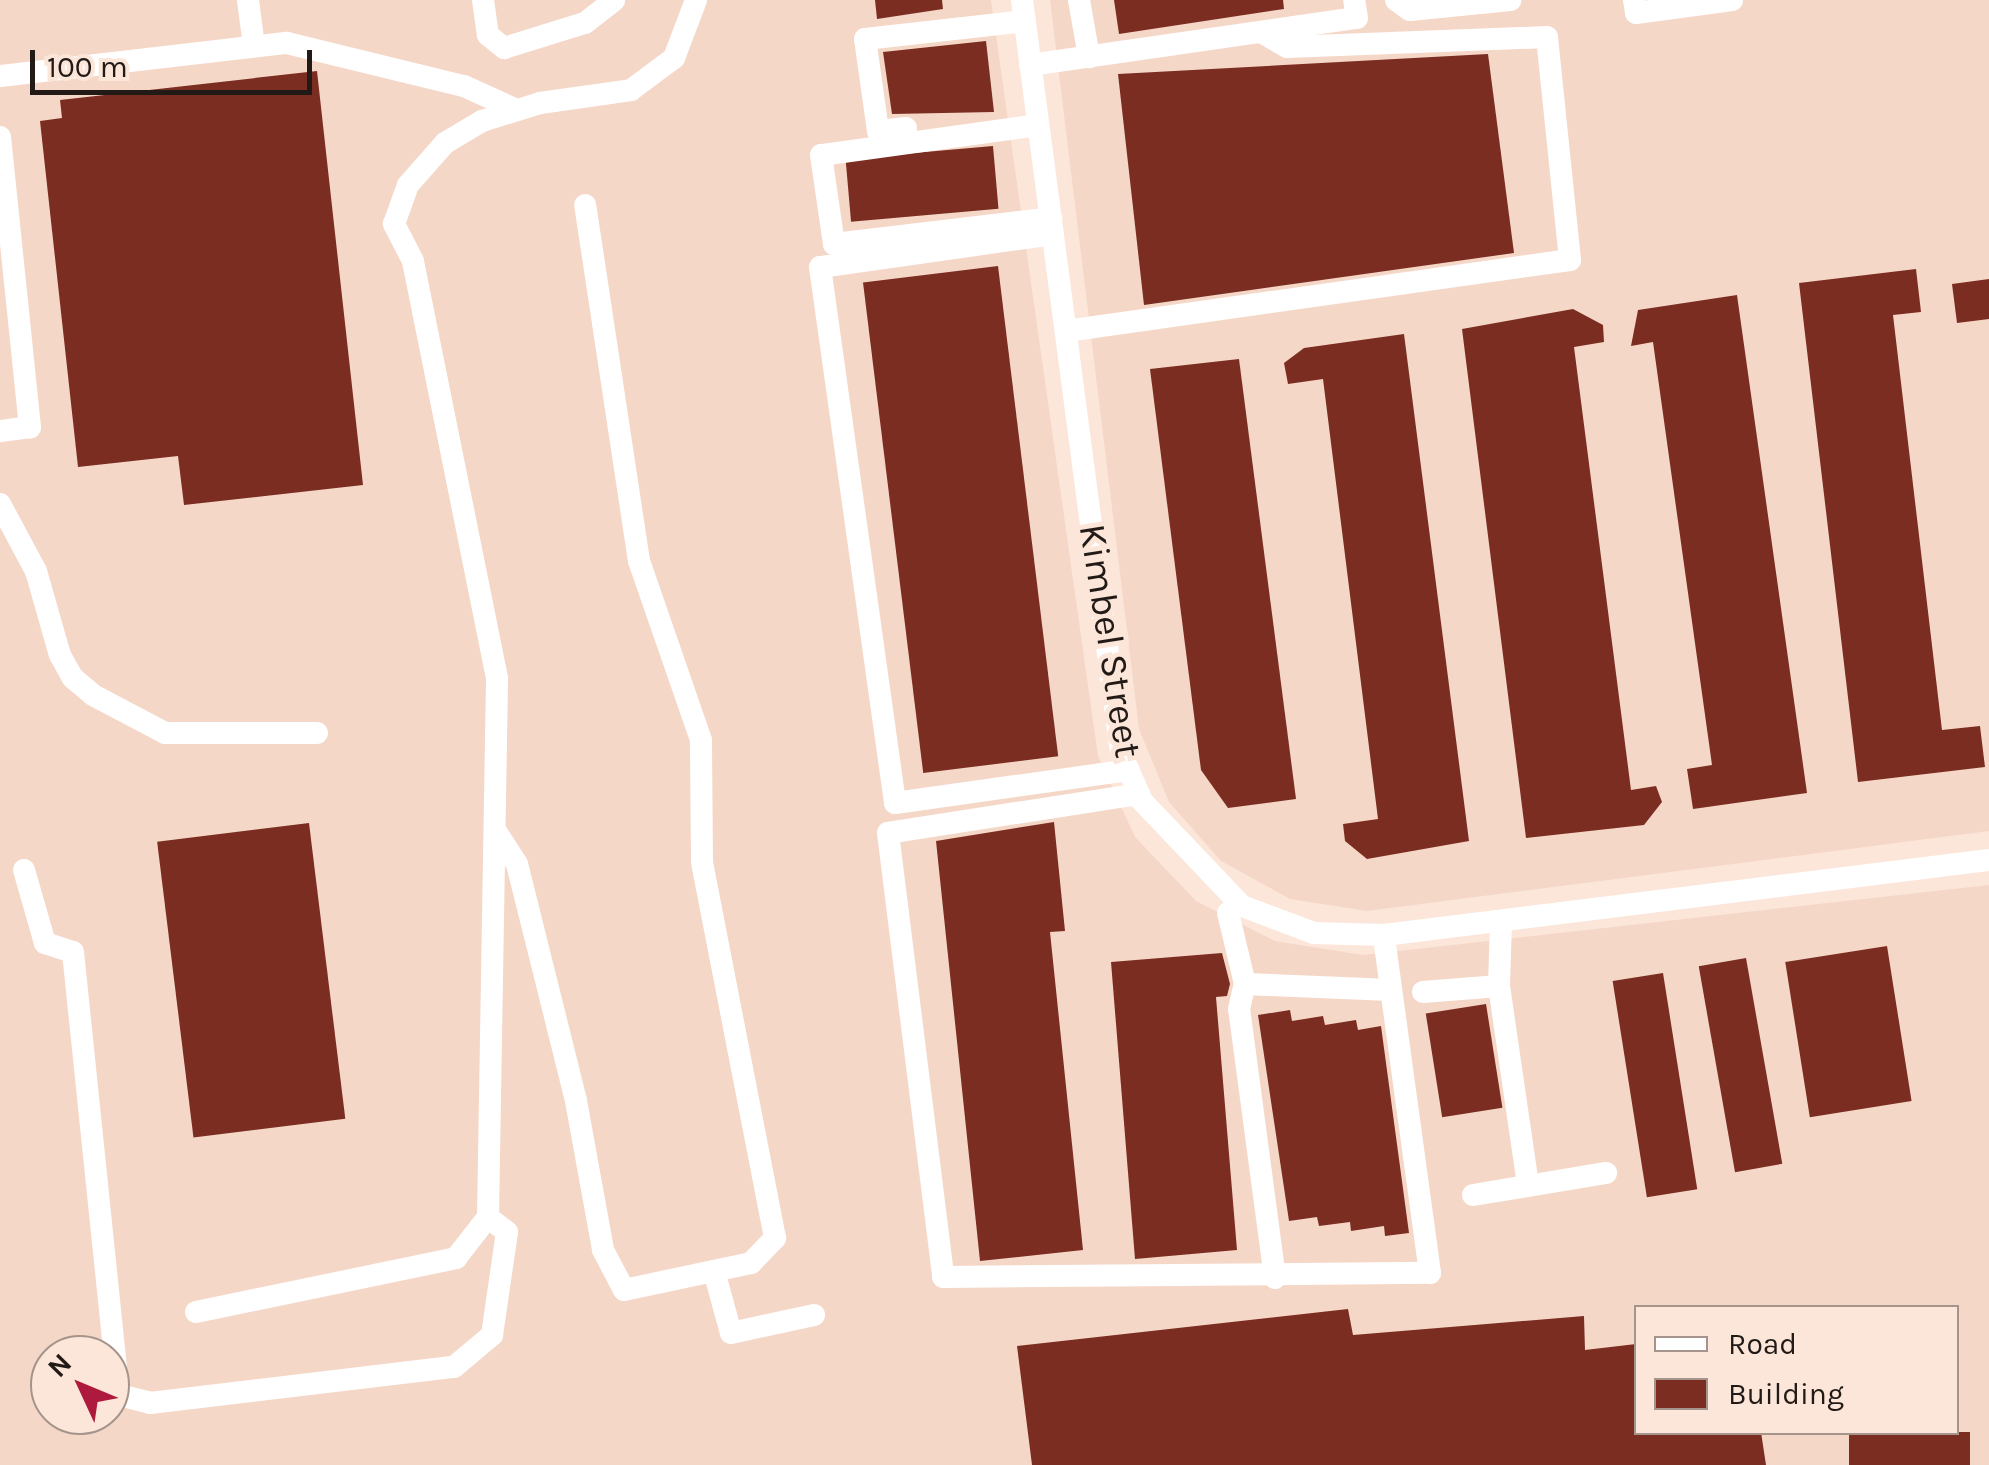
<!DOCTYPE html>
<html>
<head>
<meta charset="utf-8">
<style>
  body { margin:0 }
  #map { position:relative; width:1989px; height:1465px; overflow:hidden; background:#fce6d9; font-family:Karla,sans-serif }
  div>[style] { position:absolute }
  .built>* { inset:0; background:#f5d7c7 }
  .building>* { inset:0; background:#7b2d22; transform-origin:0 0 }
  .minor>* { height:22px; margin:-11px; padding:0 11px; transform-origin:11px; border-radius:11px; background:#fff }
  span { translate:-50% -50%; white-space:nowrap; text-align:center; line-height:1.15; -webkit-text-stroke:10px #fce6d9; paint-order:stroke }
  .street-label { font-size:38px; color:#221a16 }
  .legend { position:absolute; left:1634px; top:1305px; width:325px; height:130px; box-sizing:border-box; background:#fce6d9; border:2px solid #a5948b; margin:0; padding:12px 18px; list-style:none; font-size:30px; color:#221a16 }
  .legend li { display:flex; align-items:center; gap:20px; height:50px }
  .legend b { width:50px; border:2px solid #a5948b }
  .north { position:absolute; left:30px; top:1335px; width:100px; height:100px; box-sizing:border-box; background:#fce6d9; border:2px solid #a5948b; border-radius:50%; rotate:314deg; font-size:28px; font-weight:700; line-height:40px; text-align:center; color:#221a16 }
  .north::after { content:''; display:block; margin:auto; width:35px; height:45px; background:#ae1a3d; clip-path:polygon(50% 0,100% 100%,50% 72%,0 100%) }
  .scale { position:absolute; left:30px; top:50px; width:282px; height:45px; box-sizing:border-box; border:5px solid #221a16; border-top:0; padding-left:12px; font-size:30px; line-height:35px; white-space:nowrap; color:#221a16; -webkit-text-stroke:8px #fce6d9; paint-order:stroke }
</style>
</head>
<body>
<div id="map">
  <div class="built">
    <div style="clip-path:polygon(evenodd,0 0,991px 0,1098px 756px,1135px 837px,1196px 901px,1275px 941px,1363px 955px,1989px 885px,1989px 1465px,0 1465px,0 0,1636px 1308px,1956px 1308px,1956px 1432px,1636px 1432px,1636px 1308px,0 0,50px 1355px,110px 1355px,110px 1415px,50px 1415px,50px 1355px)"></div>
    <div style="clip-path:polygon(1050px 0,1989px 0,1989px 831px,1367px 911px,1290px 899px,1221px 861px,1169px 802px,1139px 729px)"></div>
  </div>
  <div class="building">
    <div style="clip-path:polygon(875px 0,942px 0,943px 9px,877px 19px)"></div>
    <div style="clip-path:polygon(1114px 0,1283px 0,1284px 9px,1119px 34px)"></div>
    <div style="clip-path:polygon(986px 41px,994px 112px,892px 114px,883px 52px)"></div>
    <div style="clip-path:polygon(1488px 54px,1514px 253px,1144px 305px,1118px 74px)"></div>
    <div style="clip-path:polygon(317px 71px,363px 485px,184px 505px,178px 456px,78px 467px,40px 121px,62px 118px,60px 100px)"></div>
    <div style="left:993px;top:146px;width:63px;height:148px;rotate:85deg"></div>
    <div style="left:998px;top:266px;width:494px;height:136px;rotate:83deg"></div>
    <div style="clip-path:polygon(1916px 269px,1921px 312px,1893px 315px,1942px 730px,1980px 726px,1985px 767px,1858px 782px,1799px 283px)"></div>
    <div style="clip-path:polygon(1989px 279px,1989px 319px,1957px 323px,1952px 284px)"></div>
    <div style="clip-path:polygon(1737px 295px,1807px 793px,1693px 809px,1687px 769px,1712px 765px,1653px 342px,1631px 346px,1638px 310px)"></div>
    <div style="clip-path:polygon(1573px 309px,1603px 325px,1604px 342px,1574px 347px,1631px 790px,1656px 786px,1662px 802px,1644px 825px,1526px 838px,1462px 329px)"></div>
    <div style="clip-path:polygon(1404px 334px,1469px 841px,1367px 859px,1345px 841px,1343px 824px,1378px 819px,1323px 379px,1288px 384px,1284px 363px,1304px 348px)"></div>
    <div style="clip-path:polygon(1239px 359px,1296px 799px,1228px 808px,1201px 770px,1150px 369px)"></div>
    <div style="clip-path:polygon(1054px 822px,1065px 931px,1050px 932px,1083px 1250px,980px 1261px,936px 841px)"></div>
    <div style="left:309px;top:823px;width:298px;height:153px;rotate:83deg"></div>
    <div style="left:1887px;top:946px;width:157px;height:103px;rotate:81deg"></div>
    <div style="clip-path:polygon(1222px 953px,1230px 984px,1227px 996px,1216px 997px,1237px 1250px,1135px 1259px,1111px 962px)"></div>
    <div style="left:1746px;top:958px;width:209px;height:48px;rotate:80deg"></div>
    <div style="left:1663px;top:973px;width:219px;height:51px;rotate:81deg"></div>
    <div style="left:1486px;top:1004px;width:105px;height:61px;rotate:81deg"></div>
    <div style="clip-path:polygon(1290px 1010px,1292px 1021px,1323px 1016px,1325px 1025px,1356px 1020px,1358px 1030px,1381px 1026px,1409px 1233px,1385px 1236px,1384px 1226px,1351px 1231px,1350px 1222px,1319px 1226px,1317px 1217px,1289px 1221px,1258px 1015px)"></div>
    <div style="clip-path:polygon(1348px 1309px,1353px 1335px,1584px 1316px,1585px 1350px,1636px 1344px,1636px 1432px,1761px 1432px,1766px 1465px,1032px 1465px,1017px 1346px)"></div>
    <div style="left:1849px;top:1432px;width:121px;height:33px"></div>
  </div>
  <div class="minor">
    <div style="left:248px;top:0;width:46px;rotate:82.6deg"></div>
    <div style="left:483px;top:0;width:35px;rotate:82deg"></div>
    <div style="left:488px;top:35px;width:21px;rotate:39deg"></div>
    <div style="left:504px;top:48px;width:85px;rotate:-17.2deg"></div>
    <div style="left:585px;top:23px;width:37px;rotate:-38deg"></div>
    <div style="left:1022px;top:0;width:759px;rotate:82.51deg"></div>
    <div style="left:1121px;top:753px;width:52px;rotate:66.4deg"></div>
    <div style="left:1142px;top:801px;width:145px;rotate:46.4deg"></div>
    <div style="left:1242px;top:906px;width:77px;rotate:20.6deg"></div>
    <div style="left:1314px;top:933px;width:70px;rotate:1.6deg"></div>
    <div style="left:1384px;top:935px;width:610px;rotate:-7.07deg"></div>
    <div style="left:1079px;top:0;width:58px;rotate:80deg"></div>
    <div style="left:1396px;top:0;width:17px;rotate:36deg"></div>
    <div style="left:1410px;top:10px;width:101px;rotate:-5.7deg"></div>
    <div style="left:1634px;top:0;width:13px;rotate:81deg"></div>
    <div style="left:1636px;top:13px;width:97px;rotate:-7.7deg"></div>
    <div style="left:1030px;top:65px;width:330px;rotate:-8.2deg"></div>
    <div style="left:1357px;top:18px;width:18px;rotate:-99deg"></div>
    <div style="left:0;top:76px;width:289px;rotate:-6.6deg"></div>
    <div style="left:287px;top:43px;width:182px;rotate:13.7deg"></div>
    <div style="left:464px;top:86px;width:58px;rotate:24.4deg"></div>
    <div style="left:1038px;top:125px;width:219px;rotate:172.1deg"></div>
    <div style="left:821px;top:155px;width:90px;rotate:81.7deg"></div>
    <div style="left:834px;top:244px;width:219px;rotate:-6.8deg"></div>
    <div style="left:906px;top:128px;width:28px;rotate:174deg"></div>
    <div style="left:878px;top:131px;width:93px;rotate:-98deg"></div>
    <div style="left:865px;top:39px;width:161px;rotate:-6.4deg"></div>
    <div style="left:0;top:137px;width:292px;rotate:84.1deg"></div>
    <div style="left:30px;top:427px;width:30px;rotate:172deg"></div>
    <div style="left:1053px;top:234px;width:235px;rotate:171.9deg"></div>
    <div style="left:820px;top:267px;width:541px;rotate:82.03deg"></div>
    <div style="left:895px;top:803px;width:236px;rotate:-8deg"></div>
    <div style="left:1066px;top:331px;width:509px;rotate:-8.02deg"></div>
    <div style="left:1570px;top:260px;width:224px;rotate:-95.9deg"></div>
    <div style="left:1547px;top:37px;width:260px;rotate:177.8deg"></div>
    <div style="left:1287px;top:47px;width:30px;rotate:-150deg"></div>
    <div style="left:0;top:504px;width:76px;rotate:61.8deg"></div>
    <div style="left:36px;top:571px;width:87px;rotate:74.1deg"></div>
    <div style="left:60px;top:655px;width:26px;rotate:61deg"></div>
    <div style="left:73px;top:678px;width:26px;rotate:40deg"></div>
    <div style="left:93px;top:695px;width:81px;rotate:27.8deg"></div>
    <div style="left:165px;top:733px;width:152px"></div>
    <div style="left:1139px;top:794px;width:254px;rotate:171.2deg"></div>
    <div style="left:888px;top:833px;width:447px;rotate:82.9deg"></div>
    <div style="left:943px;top:1277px;width:487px;rotate:-0.5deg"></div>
    <div style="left:1430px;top:1273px;width:341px;rotate:-97.8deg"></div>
    <div style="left:495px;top:830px;width:40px;rotate:57.1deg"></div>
    <div style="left:517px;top:864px;width:244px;rotate:76deg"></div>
    <div style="left:576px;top:1101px;width:151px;rotate:79.7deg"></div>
    <div style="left:603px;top:1250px;width:45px;rotate:62.3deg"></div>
    <div style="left:624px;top:1290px;width:130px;rotate:-12deg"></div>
    <div style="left:751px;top:1263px;width:35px;rotate:-46deg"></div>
    <div style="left:775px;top:1238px;width:384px;rotate:-101deg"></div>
    <div style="left:702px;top:861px;width:121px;rotate:-90.5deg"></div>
    <div style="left:701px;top:740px;width:189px;rotate:-109.1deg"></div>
    <div style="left:639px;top:561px;width:360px;rotate:-98.6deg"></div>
    <div style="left:24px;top:870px;width:76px;rotate:74deg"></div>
    <div style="left:45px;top:943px;width:29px;rotate:18deg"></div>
    <div style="left:73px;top:952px;width:445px;rotate:84.1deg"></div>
    <div style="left:119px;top:1395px;width:32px;rotate:14deg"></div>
    <div style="left:150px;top:1403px;width:306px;rotate:-6.8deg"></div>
    <div style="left:454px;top:1367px;width:50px;rotate:-40.1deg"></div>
    <div style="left:492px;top:1335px;width:104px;rotate:-81.7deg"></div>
    <div style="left:507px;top:1232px;width:24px;rotate:-142deg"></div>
    <div style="left:1228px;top:913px;width:73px;rotate:76.5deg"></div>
    <div style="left:1501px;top:922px;width:64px;rotate:91.8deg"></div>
    <div style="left:1499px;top:986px;width:202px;rotate:81.7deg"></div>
    <div style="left:1423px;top:992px;width:76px;rotate:-4.5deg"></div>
    <div style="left:1473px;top:1195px;width:135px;rotate:-9.4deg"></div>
    <div style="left:714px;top:1271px;width:64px;rotate:74.7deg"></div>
    <div style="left:731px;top:1333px;width:85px;rotate:-12.2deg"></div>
    <div style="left:1275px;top:1278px;width:271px;rotate:-97.6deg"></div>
    <div style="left:1239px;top:1009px;width:26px;rotate:-77deg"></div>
    <div style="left:1245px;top:984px;width:146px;rotate:2.4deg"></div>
    <div style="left:196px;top:1312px;width:266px;rotate:-11.7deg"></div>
    <div style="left:456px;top:1258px;width:52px;rotate:-52deg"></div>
    <div style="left:488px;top:1217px;width:539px;rotate:-89.04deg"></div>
    <div style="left:497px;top:678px;width:425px;rotate:-101.4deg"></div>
    <div style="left:413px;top:261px;width:42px;rotate:-117.2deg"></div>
    <div style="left:394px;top:224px;width:41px;rotate:-70.3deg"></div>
    <div style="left:408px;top:185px;width:56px;rotate:-48.6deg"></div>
    <div style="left:445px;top:143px;width:43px;rotate:-30.7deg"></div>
    <div style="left:482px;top:121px;width:61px;rotate:-17.2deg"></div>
    <div style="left:540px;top:103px;width:92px;rotate:-8.1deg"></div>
    <div style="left:631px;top:90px;width:54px;rotate:-36.7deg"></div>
    <div style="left:674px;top:58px;width:62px;rotate:-69.2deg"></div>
  </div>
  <div class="street-label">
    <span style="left:1110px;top:641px;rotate:81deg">Kimbel Street</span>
  </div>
  <ul class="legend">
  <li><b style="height:12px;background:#fff"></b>Road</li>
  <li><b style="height:28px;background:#7b2d22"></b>Building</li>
  </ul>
  <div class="north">N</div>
  <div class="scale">100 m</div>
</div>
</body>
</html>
